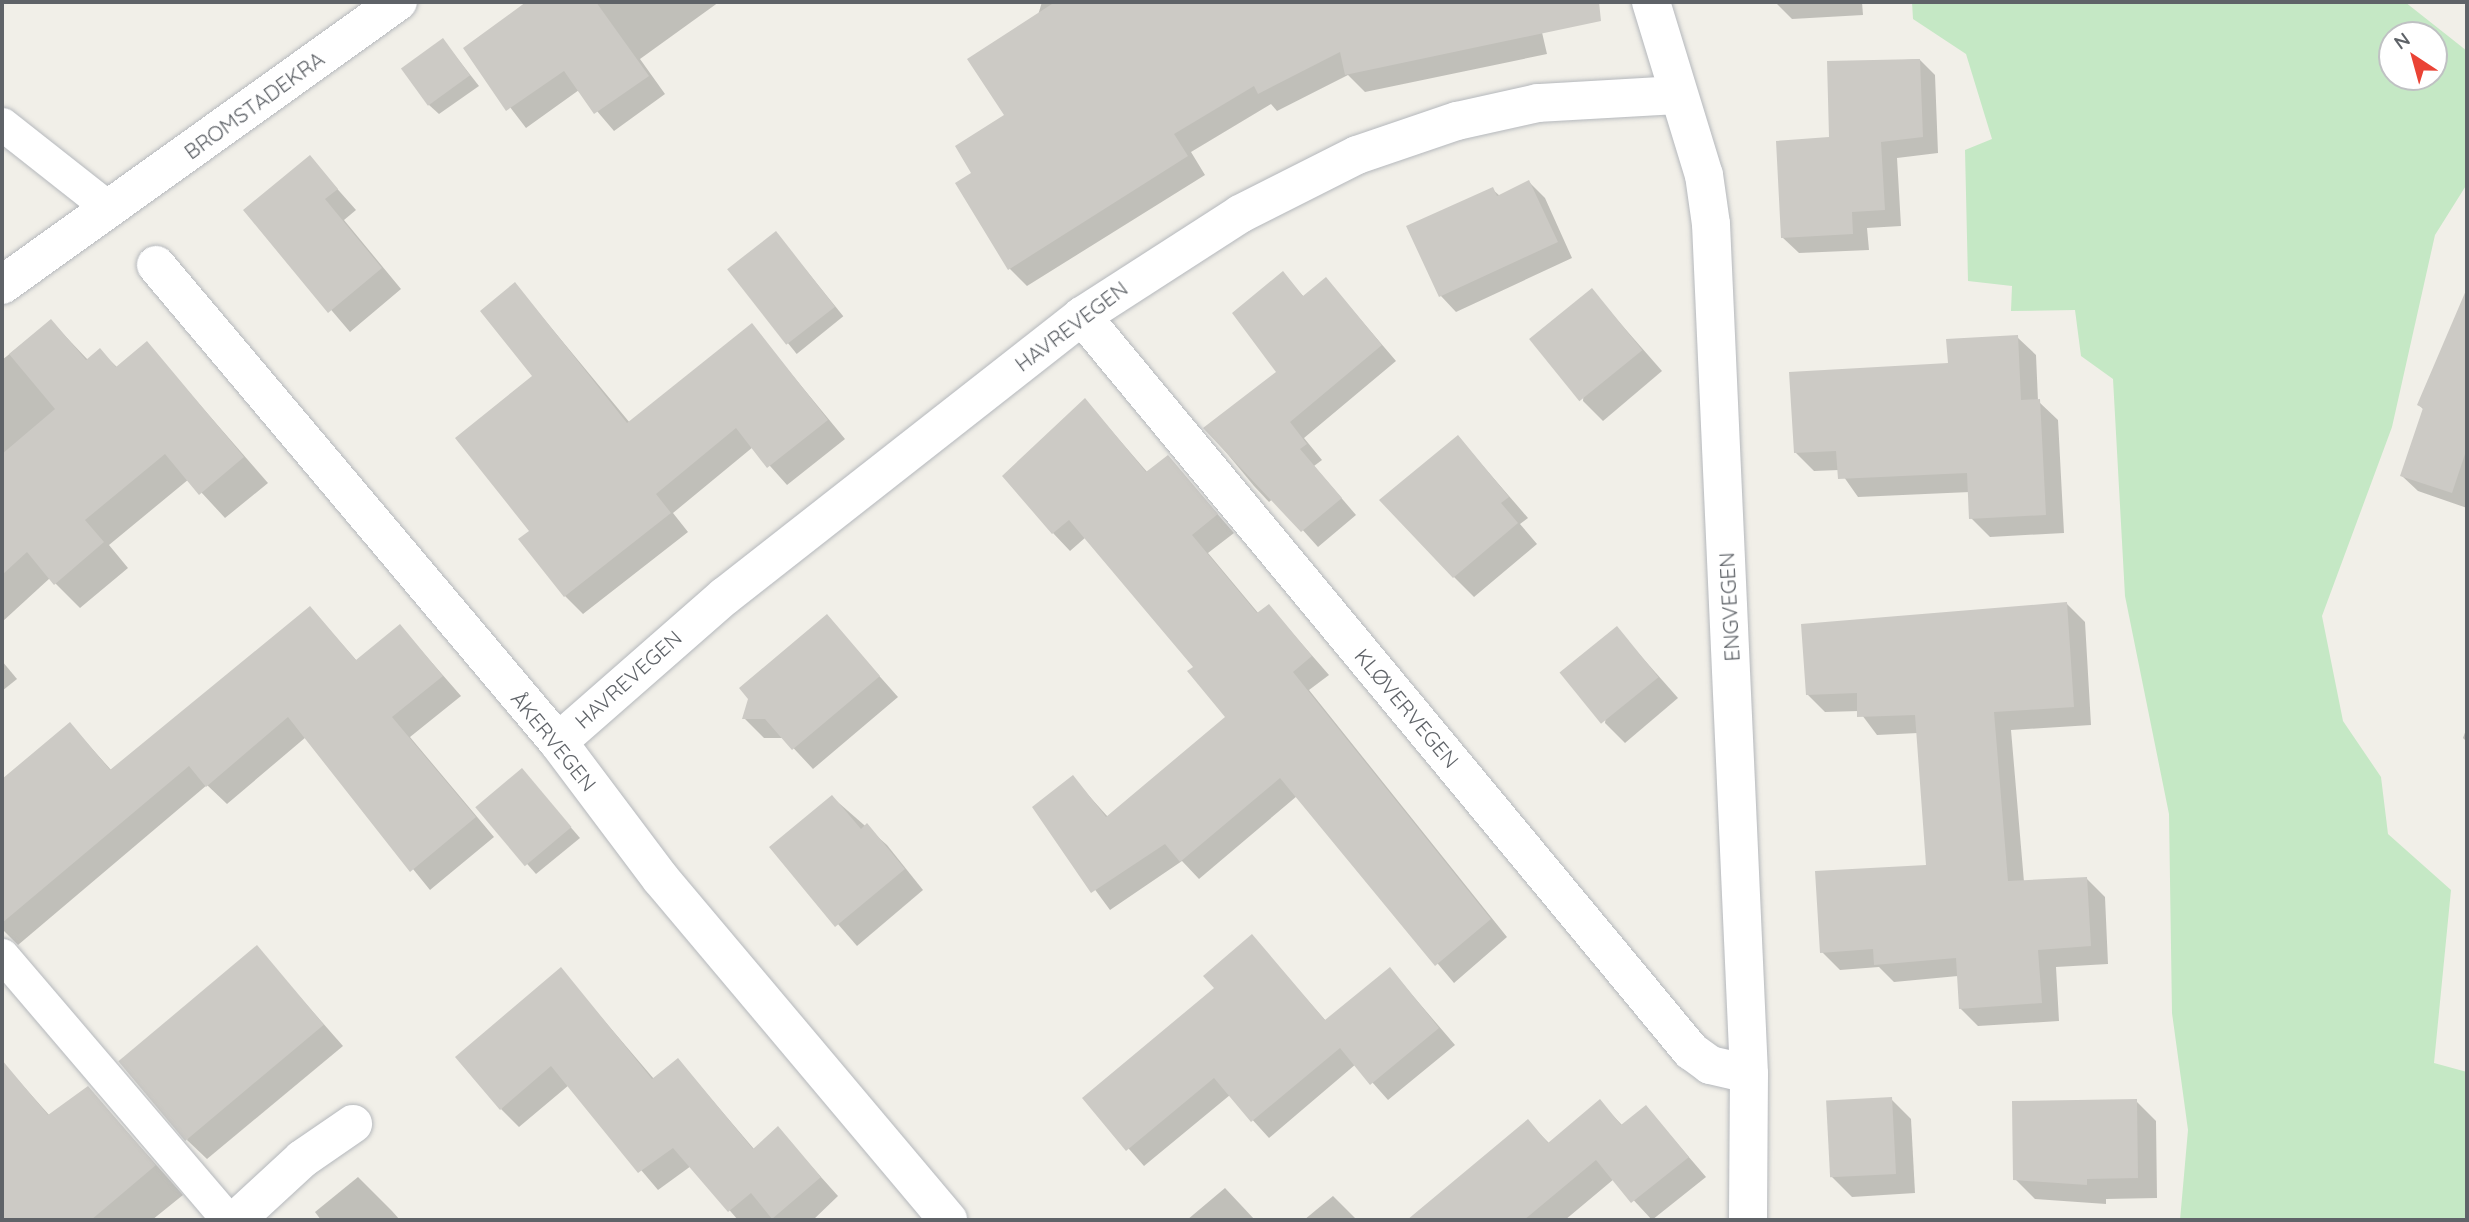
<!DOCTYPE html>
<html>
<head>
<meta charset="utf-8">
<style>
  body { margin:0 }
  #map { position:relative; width:2469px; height:1222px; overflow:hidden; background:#f1efe8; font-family:Quicksand,sans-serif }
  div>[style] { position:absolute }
  .green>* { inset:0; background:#c5e8c5 }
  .shadow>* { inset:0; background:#0003; transform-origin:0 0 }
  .building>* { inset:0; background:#cccac5; transform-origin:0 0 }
  .roads { filter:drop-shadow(0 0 2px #b5b8bc) drop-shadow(0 0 2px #b5b8bc) }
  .service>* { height:33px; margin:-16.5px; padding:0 16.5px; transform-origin:16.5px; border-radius:16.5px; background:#fff }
  .minor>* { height:38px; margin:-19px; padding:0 19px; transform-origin:19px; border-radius:19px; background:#fff }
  span { translate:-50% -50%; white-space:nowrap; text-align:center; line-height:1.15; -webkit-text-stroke:6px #fff; paint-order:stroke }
  .street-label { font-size:21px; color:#5f6368 }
  .frame { position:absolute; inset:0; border:4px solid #5f6368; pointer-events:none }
  .north { position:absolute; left:2378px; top:21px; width:70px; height:70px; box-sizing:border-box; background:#fff; border:2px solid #bfc1c3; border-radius:50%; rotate:324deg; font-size:19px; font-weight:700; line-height:28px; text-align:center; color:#5f6368 }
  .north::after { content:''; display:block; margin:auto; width:24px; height:32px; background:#ea4335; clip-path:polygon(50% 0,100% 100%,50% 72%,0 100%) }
</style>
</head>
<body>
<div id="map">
  <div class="green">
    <div style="clip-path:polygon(evenodd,1912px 2px,2405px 2px,2467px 51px,2467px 184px,2435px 235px,2392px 427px,2322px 616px,2343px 721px,2381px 777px,2388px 834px,2451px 890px,2434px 1063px,2467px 1072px,2467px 1220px,2180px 1220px,2188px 1130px,2172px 1013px,2169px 814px,2125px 596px,2113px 379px,2081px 356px,2075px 310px,2011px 311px,2012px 286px,1968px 281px,1965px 150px,1992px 139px,1966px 54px,1913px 19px,1912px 2px,2392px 35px,2434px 35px,2434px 77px,2392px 77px,2392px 35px)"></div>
  </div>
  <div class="shadow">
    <div style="clip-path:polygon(529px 2px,719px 2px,640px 59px,665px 94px,614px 131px,579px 90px,526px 128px,465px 48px)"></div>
    <div style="clip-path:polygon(1042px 2px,1209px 2px,1233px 43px,1309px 2px,1535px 2px,1547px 54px,1365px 92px,1348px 75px,1277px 111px,1271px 104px,1191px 152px,1205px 175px,1027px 286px,1010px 269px,973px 173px,1007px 116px)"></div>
    <div style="clip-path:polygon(1775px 2px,1862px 2px,1863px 15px,1792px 19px)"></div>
    <div style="clip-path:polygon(443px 40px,479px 86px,439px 114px,429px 105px)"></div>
    <div style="clip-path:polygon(1919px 59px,1935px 75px,1938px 153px,1897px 158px,1901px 226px,1867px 228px,1869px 250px,1799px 253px,1782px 237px,1831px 139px,1829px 65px)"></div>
    <div style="clip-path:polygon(310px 158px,356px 210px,344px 220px,401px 289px,350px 332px,246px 210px)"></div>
    <div style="clip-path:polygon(1529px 182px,1545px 198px,1572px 258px,1456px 312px,1441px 296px,1409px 227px,1492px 189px,1500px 196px)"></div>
    <div style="left:776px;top:233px;width:107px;height:60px;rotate:51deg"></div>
    <div style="clip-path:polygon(1283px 274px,1304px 297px,1326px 279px,1396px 361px,1304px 438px,1322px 460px,1314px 466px,1356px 515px,1318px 547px,1274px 498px,1269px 502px,1254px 486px,1206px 428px,1279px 372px)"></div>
    <div style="clip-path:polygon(515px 284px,630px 423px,752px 326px,845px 439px,787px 485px,753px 447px,673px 513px,688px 532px,583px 614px,565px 596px,531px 531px,535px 377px)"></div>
    <div style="clip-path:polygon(1592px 291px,1662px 371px,1603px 421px,1583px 401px)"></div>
    <div style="clip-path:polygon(51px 321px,88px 360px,100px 351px,118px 368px,147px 344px,268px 483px,225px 518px,189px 479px,109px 545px,128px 568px,80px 608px,50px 578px,2px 622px,2px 360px)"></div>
    <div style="clip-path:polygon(2017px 337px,2036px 355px,2038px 401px,2058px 420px,2064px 533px,1990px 537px,1971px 518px,1970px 492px,1858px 497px,1839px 470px,1814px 471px,1795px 452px,1950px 364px)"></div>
    <div style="clip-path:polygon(2441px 353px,2467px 364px,2467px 508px,2418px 491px,2402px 476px,2424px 410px,2419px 405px)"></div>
    <div style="clip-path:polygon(1085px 400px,1148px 473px,1168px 457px,1234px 533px,1208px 553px,1259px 614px,1269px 606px,1329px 675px,1309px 690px,1507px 937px,1454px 983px,1297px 796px,1199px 879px,1182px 861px,1110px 910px,1035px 808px,1073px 778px,1108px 817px,1227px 718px,1195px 667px,1086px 537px,1070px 551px,1053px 533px)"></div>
    <div style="clip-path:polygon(1458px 437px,1528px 518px,1520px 524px,1537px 544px,1474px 597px,1454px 577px)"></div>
    <div style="clip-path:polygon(2067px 604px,2085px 622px,2091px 725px,2011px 730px,2024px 882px,2087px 879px,2105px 897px,2108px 964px,2056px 967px,2059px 1021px,1978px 1026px,1960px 1008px,1958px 976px,1894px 982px,1879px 967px,1840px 970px,1822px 952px,1928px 867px,1918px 733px,1877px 735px,1859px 711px,1825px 712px,1807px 694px)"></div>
    <div style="clip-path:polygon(310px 608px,357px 661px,400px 626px,461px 696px,410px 737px,494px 837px,430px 890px,306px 737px,227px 804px,207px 785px,18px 945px,2px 929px,2px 781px,70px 724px,112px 771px)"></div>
    <div style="clip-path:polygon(827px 617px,898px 697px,813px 769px,784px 738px,764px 738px,744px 718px)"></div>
    <div style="clip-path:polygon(1617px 629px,1678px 698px,1625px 743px,1605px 723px)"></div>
    <div style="clip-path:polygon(2px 661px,17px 679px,2px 691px)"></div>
    <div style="clip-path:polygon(2467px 727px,2467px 742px,2463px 738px)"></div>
    <div style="clip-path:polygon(531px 781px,580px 838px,536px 874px,478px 808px)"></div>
    <div style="clip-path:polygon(832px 797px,887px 845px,923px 890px,857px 946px,772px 848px)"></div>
    <div style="clip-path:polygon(1252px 937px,1326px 1021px,1390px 969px,1455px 1045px,1388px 1100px,1356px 1064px,1269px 1138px,1230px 1095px,1144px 1166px,1084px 1098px,1216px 989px)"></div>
    <div style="clip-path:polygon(256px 947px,343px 1046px,207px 1159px,187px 1140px)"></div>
    <div style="clip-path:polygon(561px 970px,654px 1079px,678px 1060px,754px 1149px,778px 1129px,838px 1196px,813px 1220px,738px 1220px,691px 1166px,658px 1190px,569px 1085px,519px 1127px,501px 1109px)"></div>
    <div style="clip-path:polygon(2px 1062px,50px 1116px,88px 1088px,183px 1195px,152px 1220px,2px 1220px)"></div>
    <div style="clip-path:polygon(1891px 1099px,1911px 1119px,1915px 1193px,1852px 1197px,1832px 1177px)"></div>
    <div style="clip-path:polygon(2136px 1101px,2156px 1121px,2157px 1198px,2106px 1199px,2106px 1204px,2035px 1199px,2015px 1179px)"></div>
    <div style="clip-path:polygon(1600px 1102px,1623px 1126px,1646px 1107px,1706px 1177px,1652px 1220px,1614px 1179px,1565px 1220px,1410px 1220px,1528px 1122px,1550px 1144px)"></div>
    <div style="clip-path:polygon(358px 1177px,392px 1211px,400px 1220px,321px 1220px,315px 1212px)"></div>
    <div style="clip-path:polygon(1225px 1188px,1255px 1220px,1187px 1220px)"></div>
    <div style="clip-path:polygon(1333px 1196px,1357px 1220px,1304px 1220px)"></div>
  </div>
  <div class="building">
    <div style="clip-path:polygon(526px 2px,596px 2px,649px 76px,594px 114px,564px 71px,506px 111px,463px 48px)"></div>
    <div style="clip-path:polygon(1055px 2px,1599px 2px,1601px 21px,1345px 75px,1340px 52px,1258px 94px,1254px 86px,1174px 134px,1188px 156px,1008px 270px,955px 183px,971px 173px,955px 146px,1004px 115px,967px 59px)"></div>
    <div style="left:443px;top:38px;width:46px;height:52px;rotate:54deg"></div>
    <div style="clip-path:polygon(1920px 59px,1923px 137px,1881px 142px,1885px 210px,1852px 212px,1853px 234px,1781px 238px,1776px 141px,1829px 137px,1827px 61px)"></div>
    <div style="clip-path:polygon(310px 155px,338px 189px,325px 199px,382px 268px,328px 313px,243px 210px)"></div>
    <div style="clip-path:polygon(1529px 180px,1558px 242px,1439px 297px,1406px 226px,1493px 187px,1497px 196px)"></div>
    <div style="left:776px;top:231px;width:96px;height:62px;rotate:52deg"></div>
    <div style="clip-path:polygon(1283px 271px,1303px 296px,1326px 277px,1382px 345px,1290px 422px,1307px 444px,1300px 449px,1342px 498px,1301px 532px,1203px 428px,1276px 372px,1232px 313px)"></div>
    <div style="clip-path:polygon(515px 282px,627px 423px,752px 323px,828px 420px,767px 468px,736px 428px,656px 494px,671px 513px,564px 597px,518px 539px,529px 531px,455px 438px,532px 376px,480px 311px)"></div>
    <div style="left:1592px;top:288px;width:80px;height:81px;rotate:51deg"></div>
    <div style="clip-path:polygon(2467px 288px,2467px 448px,2452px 493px,2400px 476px,2423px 408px,2417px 405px)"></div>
    <div style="clip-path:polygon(51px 319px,86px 360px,100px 348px,116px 367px,147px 341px,244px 457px,199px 495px,165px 454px,85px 520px,104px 542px,54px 585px,27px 552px,2px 575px,2px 454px,55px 409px,9px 354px)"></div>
    <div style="clip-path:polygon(2018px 335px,2021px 400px,2040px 399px,2046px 515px,1969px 519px,1967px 473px,1838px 479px,1836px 451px,1794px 453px,1789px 372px,1948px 363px,1946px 339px)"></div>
    <div style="clip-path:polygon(1085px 398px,1146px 472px,1168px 455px,1218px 514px,1192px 535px,1257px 613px,1269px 604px,1312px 656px,1293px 672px,1491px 919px,1435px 966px,1280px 778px,1180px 862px,1165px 844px,1091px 893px,1032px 807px,1073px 775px,1106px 817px,1225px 717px,1187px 671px,1193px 667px,1069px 520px,1052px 534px,1002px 476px)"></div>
    <div style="clip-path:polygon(1458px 435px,1509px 497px,1501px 503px,1518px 523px,1453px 578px,1379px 500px)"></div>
    <div style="clip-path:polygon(2067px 602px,2074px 707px,1994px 712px,2008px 881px,2087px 877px,2091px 946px,2038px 950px,2042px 1003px,1959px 1009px,1956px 958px,1874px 965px,1873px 949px,1820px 953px,1815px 871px,1926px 865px,1915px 715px,1857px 717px,1857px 693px,1806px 695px,1801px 624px)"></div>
    <div style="clip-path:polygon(310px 606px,356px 660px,400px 624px,443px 676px,392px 717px,476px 817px,410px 872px,288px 717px,206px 787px,189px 766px,2px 923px,2px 779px,70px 722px,110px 770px)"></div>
    <div style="clip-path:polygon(827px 614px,880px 676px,792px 750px,765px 719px,742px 719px,748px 699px,739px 688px)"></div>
    <div style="left:1617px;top:626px;width:66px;height:74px;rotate:51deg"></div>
    <div style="left:522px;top:768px;width:77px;height:61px;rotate:50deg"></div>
    <div style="clip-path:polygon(832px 795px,861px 829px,867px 823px,905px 869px,835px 927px,769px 847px)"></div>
    <div style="clip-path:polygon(1252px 934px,1325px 1020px,1390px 967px,1439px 1028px,1370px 1085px,1340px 1048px,1251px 1122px,1214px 1078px,1126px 1151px,1082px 1098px,1214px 988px,1203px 976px)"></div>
    <div style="left:257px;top:945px;width:104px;height:181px;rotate:50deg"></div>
    <div style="clip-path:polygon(561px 967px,652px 1079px,678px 1058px,753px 1149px,778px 1126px,821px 1177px,772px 1219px,751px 1193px,728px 1212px,673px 1148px,638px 1173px,551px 1066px,500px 1110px,455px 1057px)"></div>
    <div style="clip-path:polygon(2px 1060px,48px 1115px,88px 1086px,156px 1165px,91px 1220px,2px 1220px)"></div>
    <div style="left:1892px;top:1097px;width:77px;height:66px;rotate:87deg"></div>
    <div style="clip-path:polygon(1600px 1099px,1621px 1125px,1646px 1105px,1689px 1157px,1631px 1203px,1596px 1160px,1524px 1220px,1407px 1220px,1528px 1119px,1548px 1143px)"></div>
    <div style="clip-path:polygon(2137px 1099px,2138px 1178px,2087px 1179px,2087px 1185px,2013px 1180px,2012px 1101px)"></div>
  </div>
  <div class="roads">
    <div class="service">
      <div style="left:2px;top:124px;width:137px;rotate:38.2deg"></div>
      <div style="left:2px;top:955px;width:348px;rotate:49.5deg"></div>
    </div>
    <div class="minor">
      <div style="left:1651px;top:2px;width:181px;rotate:73deg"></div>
      <div style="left:1704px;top:175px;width:49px;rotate:81.9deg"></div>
      <div style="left:1711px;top:224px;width:851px;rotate:87.44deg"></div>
      <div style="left:1749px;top:1074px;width:146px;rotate:90.4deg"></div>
      <div style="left:156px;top:265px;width:624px;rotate:49.88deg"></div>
      <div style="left:558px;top:742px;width:171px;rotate:53.1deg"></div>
      <div style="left:661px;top:879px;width:446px;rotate:49.9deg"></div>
      <div style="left:2px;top:285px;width:487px;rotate:-35.6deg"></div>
      <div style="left:1082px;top:316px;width:955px;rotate:50.36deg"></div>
      <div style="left:1691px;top:1051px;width:24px;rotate:36deg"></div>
      <div style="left:1710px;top:1065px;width:40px;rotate:13deg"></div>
      <div style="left:558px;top:742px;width:222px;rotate:-41.2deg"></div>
      <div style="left:725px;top:596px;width:454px;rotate:-38.1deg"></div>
      <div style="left:1082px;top:316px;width:188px;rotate:-32.8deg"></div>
      <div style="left:1240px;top:214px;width:131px;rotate:-26.8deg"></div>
      <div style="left:1357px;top:155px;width:106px;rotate:-18.8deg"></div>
      <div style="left:1457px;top:121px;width:83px;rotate:-12.5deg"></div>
      <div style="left:1538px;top:103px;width:138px;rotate:-3.3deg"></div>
      <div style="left:236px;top:1220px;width:90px;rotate:-42.7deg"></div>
      <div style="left:302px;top:1159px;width:62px;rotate:-34.5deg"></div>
    </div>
  </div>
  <div class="street-label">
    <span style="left:254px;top:105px;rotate:-36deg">BROMSTADEKRA</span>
    <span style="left:1071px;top:326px;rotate:-37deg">HAVREVEGEN</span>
    <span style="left:1729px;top:607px;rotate:-93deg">ENGVEGEN</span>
    <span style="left:628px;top:679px;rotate:-42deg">HAVREVEGEN</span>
    <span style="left:1407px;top:708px;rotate:50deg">KLØVERVEGEN</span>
    <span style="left:554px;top:741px;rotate:51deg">ÅKERVEGEN</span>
  </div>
  <div class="frame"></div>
  <div class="north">N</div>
</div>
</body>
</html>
